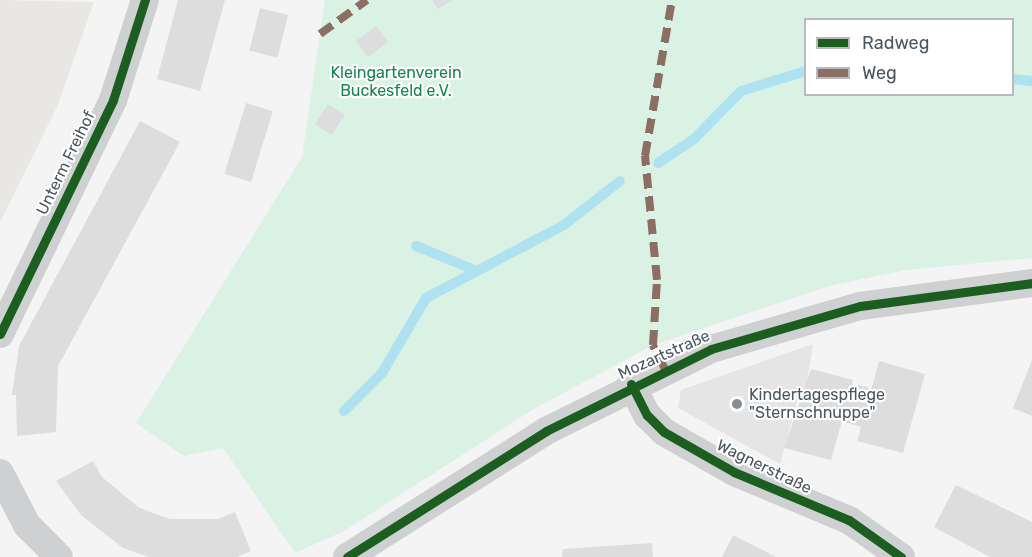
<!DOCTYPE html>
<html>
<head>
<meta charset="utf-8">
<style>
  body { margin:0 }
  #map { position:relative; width:1032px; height:557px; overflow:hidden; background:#f4f4f4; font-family:Rubik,sans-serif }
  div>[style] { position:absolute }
  .commercial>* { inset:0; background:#e8e7e3 }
  .education>* { inset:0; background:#e6e5e6 }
  .green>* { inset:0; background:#d9f2e3 }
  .stream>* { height:10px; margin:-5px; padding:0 5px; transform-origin:5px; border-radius:5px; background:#aee2f0 }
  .building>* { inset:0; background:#ddddde; transform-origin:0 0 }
  .minor>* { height:28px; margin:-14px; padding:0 14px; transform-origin:14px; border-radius:14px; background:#ced0d2 }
  .quiet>* { height:8px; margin-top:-4px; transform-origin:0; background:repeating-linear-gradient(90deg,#8d6e63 0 15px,transparent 0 23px) }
  .cycleway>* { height:9px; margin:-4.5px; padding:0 4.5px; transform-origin:4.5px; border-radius:4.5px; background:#1b5e20 }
  .dots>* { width:16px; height:16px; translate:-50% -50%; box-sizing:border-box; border:3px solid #fff; border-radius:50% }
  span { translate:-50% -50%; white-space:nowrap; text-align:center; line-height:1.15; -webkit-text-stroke:4.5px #fff; paint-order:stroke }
  .park-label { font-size:16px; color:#17864f }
  .street-label { font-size:16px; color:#4a5661 }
  .poi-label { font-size:16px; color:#4a5661 }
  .left { translate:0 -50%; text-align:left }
  .legend { position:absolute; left:804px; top:18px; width:210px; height:78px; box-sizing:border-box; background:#fff; border:2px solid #b7bbc0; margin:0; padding:8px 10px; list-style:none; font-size:18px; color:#4a5661 }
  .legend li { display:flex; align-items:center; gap:12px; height:30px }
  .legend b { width:30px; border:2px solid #b7bbc0 }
</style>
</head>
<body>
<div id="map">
  <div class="commercial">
    <div style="clip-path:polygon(0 0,94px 2px,57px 107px,0 222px)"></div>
  </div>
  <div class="education">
    <div style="clip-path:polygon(813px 344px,806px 388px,801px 387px,780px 464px,678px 408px,681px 390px)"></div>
  </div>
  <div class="green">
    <div style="clip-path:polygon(evenodd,325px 0,1032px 0,1032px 258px,906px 270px,829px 286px,653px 345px,532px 410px,344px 531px,295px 553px,223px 448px,184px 456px,136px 423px,302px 157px,325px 0,806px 20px,1012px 20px,1012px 94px,806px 94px,806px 20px)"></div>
  </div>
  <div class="stream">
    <div style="left:1012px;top:79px;width:20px;rotate:6deg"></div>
    <div style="left:658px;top:163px;width:43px;rotate:-33.7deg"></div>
    <div style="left:694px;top:139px;width:67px;rotate:-45.6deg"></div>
    <div style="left:741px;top:91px;width:68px;rotate:-17.1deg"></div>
    <div style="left:416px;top:246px;width:61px;rotate:22.3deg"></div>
    <div style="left:344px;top:411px;width:54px;rotate:-45deg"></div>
    <div style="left:382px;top:373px;width:87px;rotate:-59.6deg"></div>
    <div style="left:426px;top:298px;width:156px;rotate:-27.9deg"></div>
    <div style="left:564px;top:225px;width:71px;rotate:-38.2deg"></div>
  </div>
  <div class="building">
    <div style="clip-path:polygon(178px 0,225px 0,200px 91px,157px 79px)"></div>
    <div style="clip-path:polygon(432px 0,453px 0,438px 9px)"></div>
    <div style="left:260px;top:8px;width:29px;height:44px;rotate:14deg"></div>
    <div style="left:376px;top:26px;width:20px;height:25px;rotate:53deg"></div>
    <div style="left:246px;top:103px;width:28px;height:74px;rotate:17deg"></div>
    <div style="left:328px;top:104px;width:20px;height:24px;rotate:33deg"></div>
    <div style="clip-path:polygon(140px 121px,180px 142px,58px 366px,56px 432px,17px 436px,16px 395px,12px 395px,19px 346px)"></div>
    <div style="clip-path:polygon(1032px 360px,1032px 416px,1013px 408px)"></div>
    <div style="clip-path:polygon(879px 361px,925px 374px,903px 453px,857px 441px,861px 427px,842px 421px,831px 460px,784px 448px,811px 369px,853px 380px,850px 393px,856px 394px,858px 385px,868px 387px,869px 398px)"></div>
    <div style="clip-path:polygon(93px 461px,102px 477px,138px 507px,155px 514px,170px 519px,218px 519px,235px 512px,251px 551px,237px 557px,149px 557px,123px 548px,81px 515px,56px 481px)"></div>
    <div style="clip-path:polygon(956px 485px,1032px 522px,1032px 557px,990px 557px,934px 527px)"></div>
    <div style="clip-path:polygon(733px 535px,776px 557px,722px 557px)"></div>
    <div style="clip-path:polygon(652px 543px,653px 557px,562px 557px,563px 549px)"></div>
  </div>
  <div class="minor">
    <div style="left:0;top:334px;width:260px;rotate:-64.2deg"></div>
    <div style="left:113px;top:100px;width:105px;rotate:-72.3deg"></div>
    <div style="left:631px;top:384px;width:35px;rotate:63deg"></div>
    <div style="left:647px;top:415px;width:24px;rotate:45deg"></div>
    <div style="left:664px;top:432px;width:81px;rotate:29.7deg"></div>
    <div style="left:734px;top:472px;width:125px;rotate:22.7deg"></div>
    <div style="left:849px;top:520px;width:64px;rotate:35.4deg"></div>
    <div style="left:0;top:473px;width:59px;rotate:62.6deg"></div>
    <div style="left:27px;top:525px;width:45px;rotate:45deg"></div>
    <div style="left:347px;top:557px;width:236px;rotate:-32.3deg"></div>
    <div style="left:546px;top:431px;width:184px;rotate:-26.4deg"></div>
    <div style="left:711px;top:349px;width:155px;rotate:-16.1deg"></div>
    <div style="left:860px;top:306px;width:174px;rotate:-7.6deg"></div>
  </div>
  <div class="quiet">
    <div style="left:320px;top:34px;width:58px;rotate:-35.9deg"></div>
    <div style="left:665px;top:369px;width:27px;rotate:-117deg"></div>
    <div style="left:653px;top:345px;width:65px;rotate:-86.5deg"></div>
    <div style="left:657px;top:280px;width:125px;rotate:-95.5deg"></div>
    <div style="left:645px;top:156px;width:158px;rotate:-80.2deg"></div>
  </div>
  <div class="cycleway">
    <div style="left:0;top:334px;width:260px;rotate:-64.2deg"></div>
    <div style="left:113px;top:100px;width:105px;rotate:-72.3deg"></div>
    <div style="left:631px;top:384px;width:35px;rotate:63deg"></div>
    <div style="left:647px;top:415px;width:24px;rotate:45deg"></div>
    <div style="left:664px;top:432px;width:81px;rotate:29.7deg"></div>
    <div style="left:734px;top:472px;width:125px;rotate:22.7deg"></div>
    <div style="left:849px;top:520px;width:64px;rotate:35.4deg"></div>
    <div style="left:347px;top:557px;width:236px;rotate:-32.3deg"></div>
    <div style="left:546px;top:431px;width:184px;rotate:-26.4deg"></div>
    <div style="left:711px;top:349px;width:155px;rotate:-16.1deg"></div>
    <div style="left:860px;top:306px;width:174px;rotate:-7.6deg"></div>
  </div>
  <div class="dots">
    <div style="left:737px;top:404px;background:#868d94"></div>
  </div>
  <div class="park-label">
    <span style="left:396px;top:82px">Kleingartenverein<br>Buckesfeld e.V.</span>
  </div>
  <div class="street-label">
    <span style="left:66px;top:163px;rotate:-64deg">Unterm Freihof</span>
    <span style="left:664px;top:355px;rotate:-24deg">Mozartstraße</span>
    <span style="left:764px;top:467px;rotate:26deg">Wagnerstraße</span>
  </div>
  <div class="poi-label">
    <span class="left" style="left:749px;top:404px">Kindertagespflege<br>"Sternschnuppe"</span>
  </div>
  <ul class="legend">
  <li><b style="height:8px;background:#1b5e20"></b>Radweg</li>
  <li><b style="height:8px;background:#8d6e63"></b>Weg</li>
  </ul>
</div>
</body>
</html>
